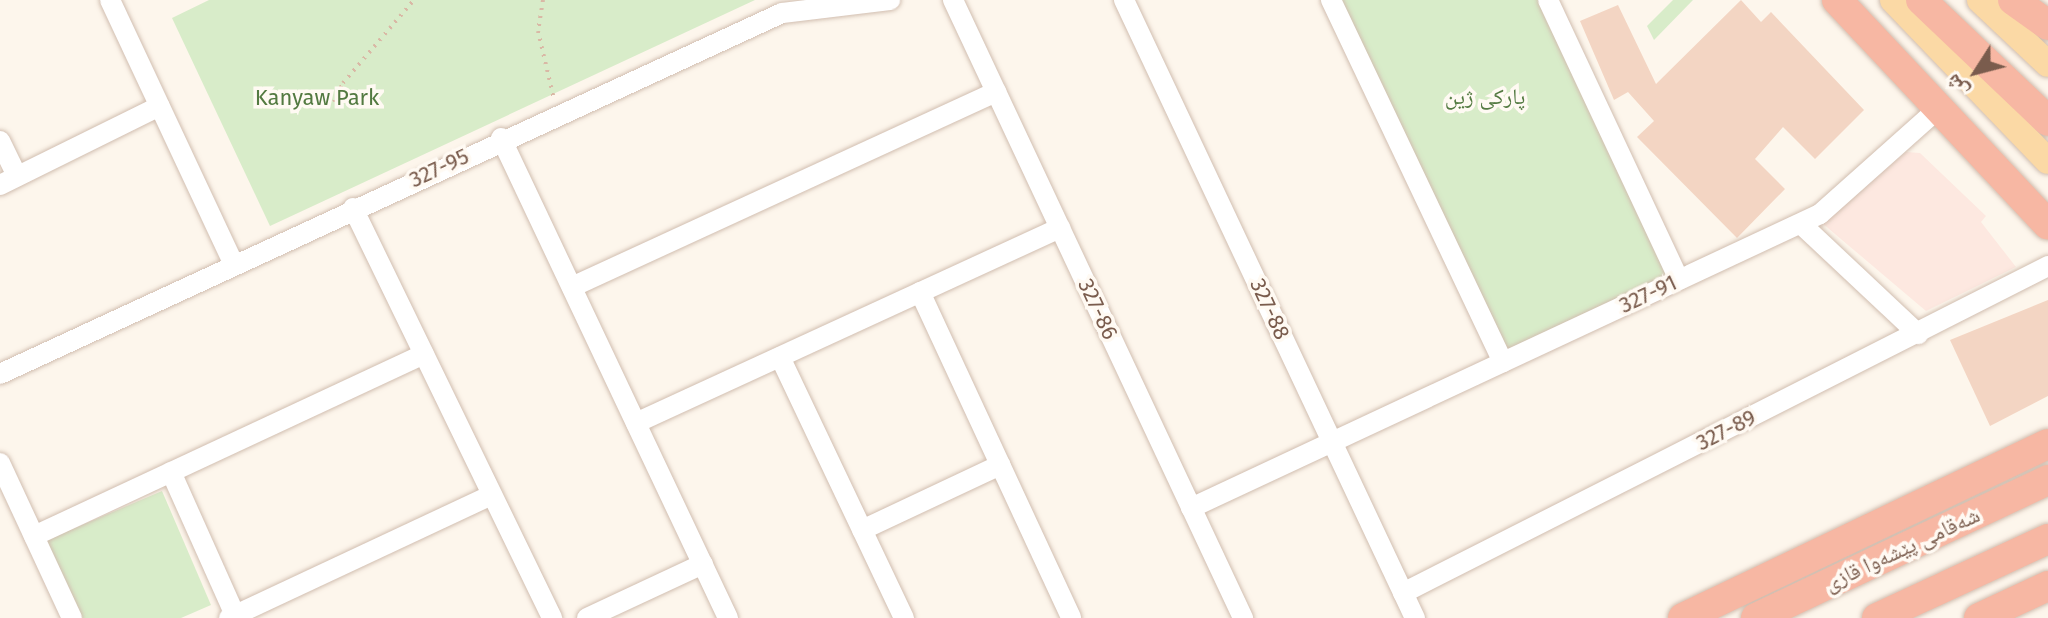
<!DOCTYPE html>
<html>
<head>
<meta charset="utf-8">
<style>
  body { margin:0 }
  #map { position:relative; width:2048px; height:618px; overflow:hidden; background:#fdf6ec; font-family:"Fira Sans","Noto Naskh Arabic",sans-serif }
  div>[style] { position:absolute }
  .commercial>* { inset:0; background:#fde8e0 }
  .green>* { inset:0; background:#d8ecc9 }
  .building>* { inset:0; background:#f3d5c3 }
  .path>* { height:4px; margin-top:-2px; transform-origin:0; background:repeating-linear-gradient(90deg,#d9b8a5 0 2px,transparent 0 8px) }
  .roads { filter:drop-shadow(0 0 2px #d1beb0) drop-shadow(0 0 2px #d1beb0) }
  .minor>* { height:20px; margin:-10px; padding:0 10px; transform-origin:10px; border-radius:10px; background:#fff }
  .major>* { height:26px; margin:-13px; padding:0 13px; transform-origin:13px; border-radius:13px; background:#fbd9a5 }
  .highway>* { height:30px; margin:-15px; padding:0 15px; transform-origin:15px; border-radius:15px; background:#f7b7a3 }
  span { translate:-50% -50%; white-space:nowrap; text-align:center; line-height:1.15; -webkit-text-stroke:7px #fffaf3; paint-order:stroke }
  .park-label { font-size:22px; color:#537a41 }
  .street-label { font-size:22px; color:#7a5c4d }
  .north { position:absolute; left:1936px; top:32px; width:80px; height:80px; -webkit-text-stroke:6px #fffaf3; paint-order:stroke; rotate:234deg; font-size:22px; font-weight:700; line-height:32px; text-align:center; color:#7a5c4d }
  .north::after { content:''; display:block; margin:auto; width:28px; height:36px; background:#7a5c4d; clip-path:polygon(50% 0,100% 100%,50% 72%,0 100%) }
</style>
</head>
<body>
<div id="map">
  <div class="commercial">
    <div style="clip-path:polygon(1906px 152px,1920px 153px,1986px 216px,1981px 222px,2016px 267px,1926px 311px,1822px 223px)"></div>
  </div>
  <div class="green">
    <div style="clip-path:polygon(209px 0,755px 0,270px 226px,172px 18px)"></div>
    <div style="clip-path:polygon(1337px 0,1540px 0,1670px 277px,1506px 354px)"></div>
    <div style="clip-path:polygon(1673px 0,1693px 0,1654px 40px,1647px 26px)"></div>
    <div style="clip-path:polygon(162px 491px,211px 605px,181px 618px,75px 618px,42px 542px)"></div>
  </div>
  <div class="building">
    <div style="clip-path:polygon(1741px 0,1761px 22px,1771px 12px,1864px 110px,1815px 159px,1783px 127px,1755px 159px,1785px 189px,1737px 238px,1637px 137px,1654px 121px,1628px 92px,1614px 100px,1580px 21px,1618px 5px,1656px 84px)"></div>
    <div style="clip-path:polygon(2048px 300px,2048px 396px,1990px 426px,1950px 340px)"></div>
  </div>
  <div class="path">
    <div style="left:543px;top:0;width:31px;rotate:99deg"></div>
    <div style="left:538px;top:31px;width:70px;rotate:76.8deg"></div>
    <div style="left:334px;top:102px;width:21px;rotate:-65deg"></div>
    <div style="left:343px;top:83px;width:109px;rotate:-49.5deg"></div>
  </div>
  <div class="roads">
    <div class="minor">
      <div style="left:110px;top:0;width:290px;rotate:64.9deg"></div>
      <div style="left:953px;top:0;width:683px;rotate:64.86deg"></div>
      <div style="left:1124px;top:0;width:683px;rotate:64.79deg"></div>
      <div style="left:1331px;top:0;width:401px;rotate:64.6deg"></div>
      <div style="left:1548px;top:0;width:309px;rotate:64.9deg"></div>
      <div style="left:501px;top:138px;width:531px;rotate:64.69deg"></div>
      <div style="left:0;top:141px;width:39px;rotate:64deg"></div>
      <div style="left:0;top:185px;width:178px;rotate:-26.3deg"></div>
      <div style="left:353px;top:208px;width:456px;rotate:64.1deg"></div>
      <div style="left:1801px;top:224px;width:161px;rotate:43.2deg"></div>
      <div style="left:572px;top:287px;width:467px;rotate:-24.7deg"></div>
      <div style="left:920px;top:292px;width:359px;rotate:65.1deg"></div>
      <div style="left:780px;top:357px;width:289px;rotate:64.6deg"></div>
      <div style="left:0;top:374px;width:861px;rotate:-24.78deg"></div>
      <div style="left:782px;top:13px;width:109px;rotate:-6.9deg"></div>
      <div style="left:636px;top:423px;width:467px;rotate:-24.7deg"></div>
      <div style="left:0;top:463px;width:171px;rotate:65.1deg"></div>
      <div style="left:171px;top:472px;width:157px;rotate:65.9deg"></div>
      <div style="left:1191px;top:508px;width:694px;rotate:-25.05deg"></div>
      <div style="left:1820px;top:214px;width:159px;rotate:-41.7deg"></div>
      <div style="left:862px;top:530px;width:153px;rotate:-25.2deg"></div>
      <div style="left:34px;top:536px;width:430px;rotate:-25deg"></div>
      <div style="left:1403px;top:593px;width:723px;rotate:-26.88deg"></div>
      <div style="left:229px;top:618px;width:290px;rotate:-25.1deg"></div>
      <div style="left:587px;top:618px;width:128px;rotate:-25deg"></div>
    </div>
    <div class="major">
      <div style="left:1893px;top:0;width:223px;rotate:46.1deg"></div>
      <div style="left:1980px;top:0;width:93px;rotate:43.3deg"></div>
    </div>
    <div class="highway">
      <div style="left:1837px;top:0;width:308px;rotate:46.8deg"></div>
      <div style="left:1921px;top:0;width:175px;rotate:43.6deg"></div>
      <div style="left:2013px;top:0;width:43px;rotate:35.5deg"></div>
      <div style="left:1683px;top:618px;width:404px;rotate:-25.5deg"></div>
      <div style="left:1756px;top:618px;width:323px;rotate:-25.3deg"></div>
      <div style="left:1877px;top:618px;width:188px;rotate:-24.8deg"></div>
      <div style="left:1979px;top:618px;width:76px;rotate:-24.9deg"></div>
    </div>
  </div>
  <div class="park-label">
    <span style="left:1485px;top:97px">پارکی ژین</span>
    <span style="left:317px;top:98px">Kanyaw Park</span>
  </div>
  <div class="street-label">
    <span style="left:439px;top:168px;rotate:-25deg">327-95</span>
    <span style="left:1648px;top:294px;rotate:-25deg">327-91</span>
    <span style="left:1098px;top:309px;rotate:65deg">327-86</span>
    <span style="left:1270px;top:309px;rotate:65deg">327-88</span>
    <span style="left:1726px;top:430px;rotate:-27deg">327-89</span>
    <span style="left:1902px;top:549px;rotate:-25deg">شەقامی پێشەوا قازی</span>
  </div>
  <div class="north">ش</div>
</div>
</body>
</html>
